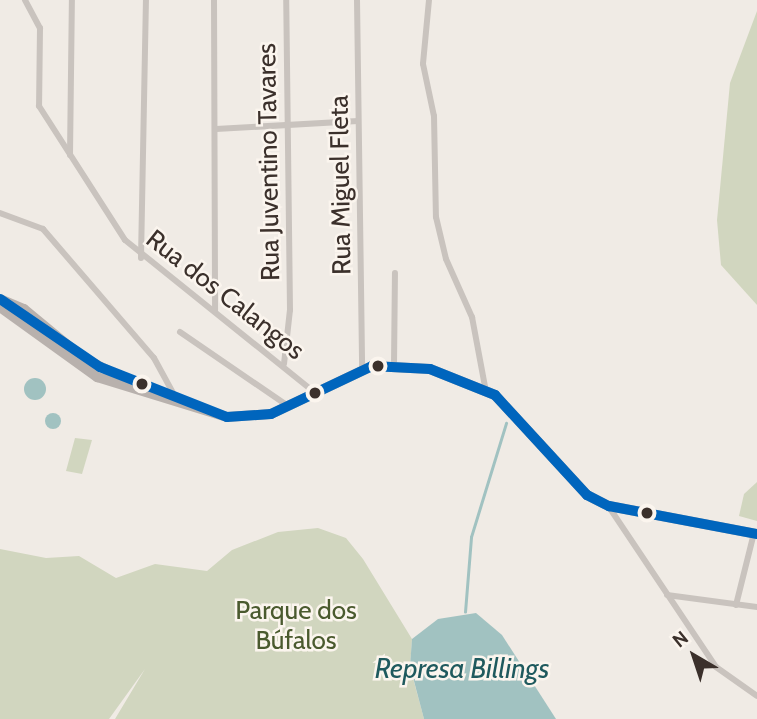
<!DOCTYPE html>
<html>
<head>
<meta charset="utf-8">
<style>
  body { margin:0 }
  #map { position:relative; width:757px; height:719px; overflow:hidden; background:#f0ebe5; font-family:Cabin,sans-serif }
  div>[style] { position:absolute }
  .green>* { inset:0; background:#d1d6bf }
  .water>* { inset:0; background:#a1c2c1 }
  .round { border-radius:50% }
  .stream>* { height:2.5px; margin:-1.25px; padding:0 1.25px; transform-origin:1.25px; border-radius:1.25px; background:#a1c2c1 }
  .minor>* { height:6px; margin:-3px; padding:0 3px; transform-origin:3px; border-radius:3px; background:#c9c3be }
  .primary>* { height:10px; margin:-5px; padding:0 5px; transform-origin:5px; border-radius:5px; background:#b8b1ad }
  .bus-1>* { height:10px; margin:-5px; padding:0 5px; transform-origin:5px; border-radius:5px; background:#0065bd }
  .dots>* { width:19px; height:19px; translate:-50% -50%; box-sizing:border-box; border:4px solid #fbf5ee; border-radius:50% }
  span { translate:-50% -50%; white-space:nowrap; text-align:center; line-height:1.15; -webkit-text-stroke:5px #fbf5ee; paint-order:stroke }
  .street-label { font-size:26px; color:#3b302b }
  .park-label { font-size:26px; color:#4a5a2e }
  .water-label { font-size:28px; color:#1f5a5e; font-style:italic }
  .north { position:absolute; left:659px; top:621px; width:70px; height:70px; -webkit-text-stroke:5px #fbf5ee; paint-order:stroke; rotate:321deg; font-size:19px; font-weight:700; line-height:28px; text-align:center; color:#3b302b }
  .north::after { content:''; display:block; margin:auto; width:24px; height:32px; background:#3b302b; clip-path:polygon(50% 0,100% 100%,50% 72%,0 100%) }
</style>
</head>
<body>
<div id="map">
  <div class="green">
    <div style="clip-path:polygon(757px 11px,757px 305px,721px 265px,717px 220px,730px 83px)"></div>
    <div style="clip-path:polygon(75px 438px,92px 440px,82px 474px,66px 471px)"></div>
    <div style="clip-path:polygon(757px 482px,757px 521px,739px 516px,744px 494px)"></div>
    <div style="clip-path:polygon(318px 528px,346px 538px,363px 559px,412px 639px,410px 667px,424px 719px,115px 719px,145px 669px,109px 719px,0 719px,0 549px,46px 558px,79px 556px,116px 578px,155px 564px,207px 571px,232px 550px,278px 532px)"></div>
  </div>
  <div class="water">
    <div class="round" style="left:24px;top:378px;width:22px;height:22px"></div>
    <div class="round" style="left:45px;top:413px;width:16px;height:16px"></div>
    <div style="clip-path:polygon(476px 613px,502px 635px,556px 719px,424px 719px,410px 666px,412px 639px,438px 619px)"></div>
  </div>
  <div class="stream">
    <div style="left:465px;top:612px;width:75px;rotate:-85.4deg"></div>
    <div style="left:471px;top:537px;width:119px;rotate:-72.9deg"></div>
  </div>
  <div class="minor">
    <div style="left:25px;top:0;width:32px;rotate:62deg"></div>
    <div style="left:40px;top:28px;width:78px;rotate:90.7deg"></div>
    <div style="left:39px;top:106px;width:159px;rotate:57.3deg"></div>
    <div style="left:125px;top:240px;width:243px;rotate:38.8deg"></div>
    <div style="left:214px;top:0;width:310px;rotate:89.8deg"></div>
    <div style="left:357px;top:0;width:369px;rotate:89.2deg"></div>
    <div style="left:429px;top:0;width:64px;rotate:95.4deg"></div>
    <div style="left:423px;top:64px;width:53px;rotate:78.1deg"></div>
    <div style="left:434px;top:116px;width:101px;rotate:88.9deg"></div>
    <div style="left:436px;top:217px;width:43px;rotate:76.6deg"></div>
    <div style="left:446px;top:259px;width:64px;rotate:65.9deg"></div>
    <div style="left:472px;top:317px;width:76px;rotate:79.4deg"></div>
    <div style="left:216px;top:129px;width:142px;rotate:-3.2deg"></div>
    <div style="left:70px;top:155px;width:155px;rotate:-89.3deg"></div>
    <div style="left:0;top:213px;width:46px;rotate:20.4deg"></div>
    <div style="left:43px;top:229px;width:170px;rotate:49.3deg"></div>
    <div style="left:154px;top:358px;width:50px;rotate:61.4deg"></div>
    <div style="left:141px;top:258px;width:258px;rotate:-88.9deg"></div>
    <div style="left:180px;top:332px;width:131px;rotate:34.4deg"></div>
    <div style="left:284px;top:364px;width:54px;rotate:-83.7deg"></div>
    <div style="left:290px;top:310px;width:310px;rotate:-90.7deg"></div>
    <div style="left:394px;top:365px;width:92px;rotate:-89.4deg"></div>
    <div style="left:609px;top:507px;width:192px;rotate:56.2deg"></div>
    <div style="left:716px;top:667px;width:50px;rotate:35.3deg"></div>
    <div style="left:667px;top:595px;width:91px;rotate:7.6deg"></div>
    <div style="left:736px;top:605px;width:74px;rotate:-76deg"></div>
  </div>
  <div class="primary">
    <div style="left:0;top:299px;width:26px;rotate:23deg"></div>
    <div style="left:24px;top:309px;width:77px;rotate:39.7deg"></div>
    <div style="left:83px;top:358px;width:67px;rotate:26.6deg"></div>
    <div style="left:0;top:307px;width:120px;rotate:35.8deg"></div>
    <div style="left:97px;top:377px;width:136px;rotate:17.1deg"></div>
    <div style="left:227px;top:417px;width:44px;rotate:-3.9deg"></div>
    <div style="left:271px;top:414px;width:112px;rotate:-25.4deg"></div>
    <div style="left:372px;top:366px;width:58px;rotate:3deg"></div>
    <div style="left:430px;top:369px;width:70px;rotate:21.8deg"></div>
    <div style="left:495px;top:395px;width:136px;rotate:47.4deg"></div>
    <div style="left:587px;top:495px;width:25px;rotate:27deg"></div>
    <div style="left:609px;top:506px;width:151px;rotate:10.7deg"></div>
  </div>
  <div class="bus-1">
    <div style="left:0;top:299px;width:121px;rotate:34.2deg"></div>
    <div style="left:100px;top:367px;width:136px;rotate:21.5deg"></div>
    <div style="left:227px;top:417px;width:44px;rotate:-3.9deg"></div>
    <div style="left:271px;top:414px;width:112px;rotate:-25.4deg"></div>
    <div style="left:372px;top:366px;width:58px;rotate:3deg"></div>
    <div style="left:430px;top:369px;width:70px;rotate:21.8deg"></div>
    <div style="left:495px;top:395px;width:136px;rotate:47.4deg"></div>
    <div style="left:587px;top:495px;width:25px;rotate:27deg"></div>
    <div style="left:609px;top:506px;width:151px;rotate:10.7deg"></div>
  </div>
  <div class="dots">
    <div style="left:378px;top:366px;background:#3b302b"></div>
    <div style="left:142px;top:384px;background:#3b302b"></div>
    <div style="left:315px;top:393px;background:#3b302b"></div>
    <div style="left:647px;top:513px;background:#3b302b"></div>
  </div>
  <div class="street-label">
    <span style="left:269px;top:162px;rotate:-91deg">Rua Juventino Tavares</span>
    <span style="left:341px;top:185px;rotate:-91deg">Rua Miguel Fleta</span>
    <span style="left:225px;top:295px;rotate:38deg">Rua dos Calangos</span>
  </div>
  <div class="park-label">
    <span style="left:296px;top:626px">Parque dos<br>Búfalos</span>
  </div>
  <div class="water-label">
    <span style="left:462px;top:668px">Represa Billings</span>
  </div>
  <div class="north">N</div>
</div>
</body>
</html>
